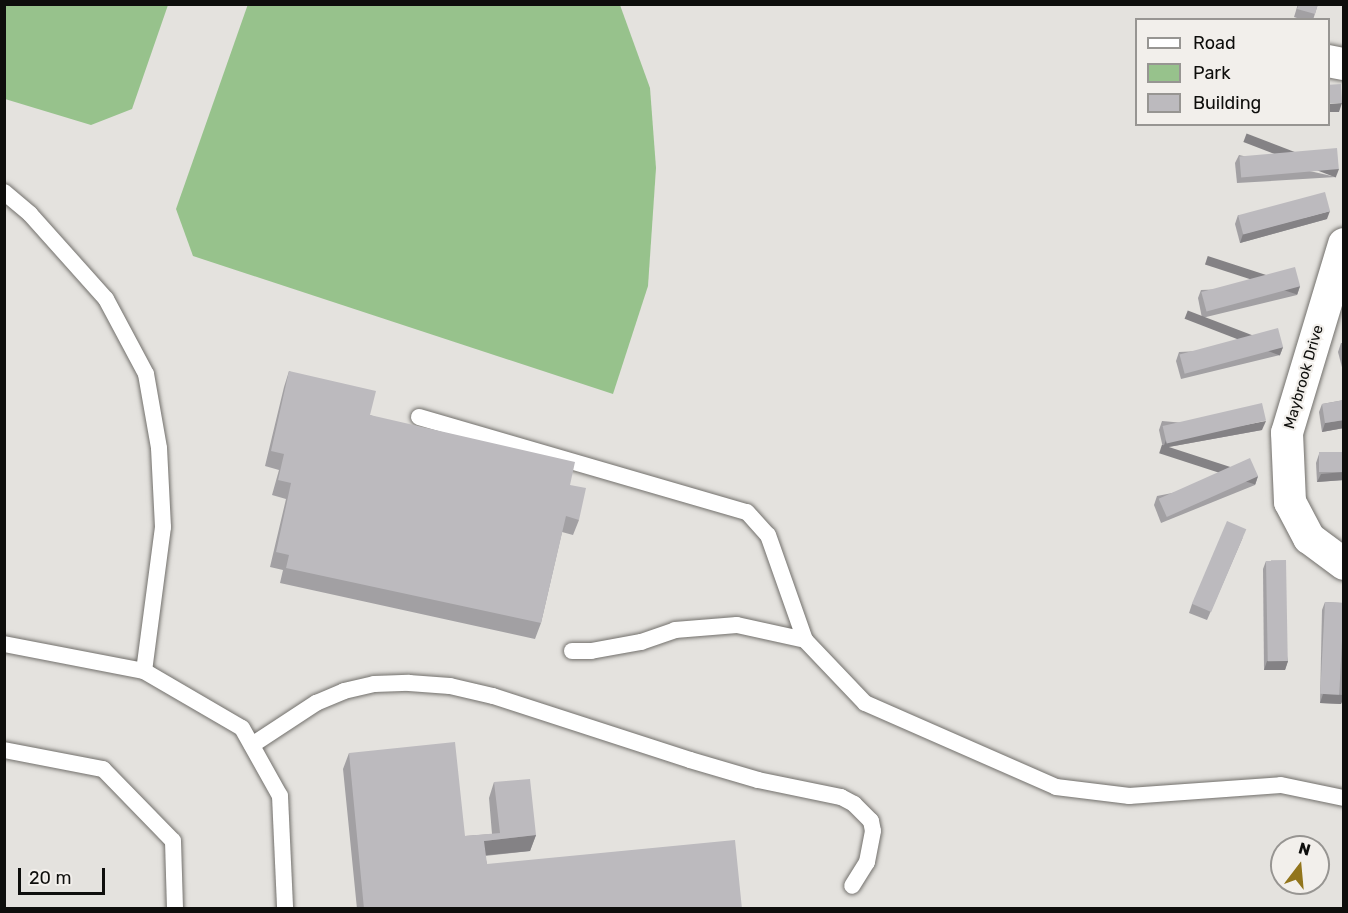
<!DOCTYPE html>
<html>
<head>
<meta charset="utf-8">
<style>
  body { margin:0 }
  #map { position:relative; width:1348px; height:913px; overflow:hidden; background:#e4e2de; font-family:Rubik,sans-serif }
  div>[style] { position:absolute }
  .green>* { inset:0; background:#97c28c }
  .roads { filter:drop-shadow(0 0 2px #72706c) drop-shadow(0 0 2px #72706c) }
  .service>* { height:16px; margin:-8px; padding:0 8px; transform-origin:8px; border-radius:8px; background:#fff }
  .minor>* { height:32px; margin:-16px; padding:0 16px; transform-origin:16px; border-radius:16px; background:#fff }
  .wall>* { inset:0; background:#a2a0a3 }
  .shaded-wall>* { inset:0; background:#848285; transform-origin:0 0 }
  .building>* { inset:0; background:#bcbabe; transform-origin:0 0 }
  span { translate:-50% -50%; white-space:nowrap; text-align:center; line-height:1.15; -webkit-text-stroke:4.5px #f2efeb; paint-order:stroke }
  .street-label { font-size:15px; color:#0e0e0c }
  .frame { position:absolute; inset:0; border:6px solid #0e0e0c; pointer-events:none }
  .legend { position:absolute; left:1135px; top:18px; width:195px; height:108px; box-sizing:border-box; background:#f2efeb; border:2px solid #979592; margin:0; padding:8px 10px; list-style:none; font-size:18px; color:#0e0e0c }
  .legend li { display:flex; align-items:center; gap:12px; height:30px }
  .legend b { width:30px; border:2px solid #979592 }
  .north { position:absolute; left:1270px; top:835px; width:60px; height:60px; box-sizing:border-box; background:#f2efeb; border:2px solid #979592; border-radius:50%; rotate:16deg; font-size:16px; font-weight:700; line-height:24px; text-align:center; color:#0e0e0c }
  .north::after { content:''; display:block; margin:auto; width:21px; height:27px; background:#92751c; clip-path:polygon(50% 0,100% 100%,50% 72%,0 100%) }
  .scale { position:absolute; left:18px; top:868px; width:87px; height:27px; box-sizing:border-box; border:3px solid #0e0e0c; border-top:0; padding-left:8px; font-size:18px; line-height:21px; white-space:nowrap; color:#0e0e0c; -webkit-text-stroke:4px #f2efeb; paint-order:stroke }
</style>
</head>
<body>
<div id="map">
  <div class="green">
    <div style="clip-path:polygon(248px 4px,620px 5px,650px 88px,656px 168px,648px 286px,613px 394px,193px 256px,176px 209px)"></div>
    <div style="clip-path:polygon(4px 5px,168px 5px,132px 109px,91px 125px,5px 99px)"></div>
  </div>
  <div class="roads">
    <div class="service">
      <div style="left:4px;top:192px;width:34px;rotate:40deg"></div>
      <div style="left:30px;top:214px;width:114px;rotate:48.2deg"></div>
      <div style="left:106px;top:299px;width:85px;rotate:61.9deg"></div>
      <div style="left:146px;top:374px;width:75px;rotate:80deg"></div>
      <div style="left:159px;top:448px;width:79px;rotate:87.1deg"></div>
      <div style="left:163px;top:527px;width:145px;rotate:97.5deg"></div>
      <div style="left:419px;top:417px;width:341px;rotate:16.2deg"></div>
      <div style="left:747px;top:512px;width:31px;rotate:48deg"></div>
      <div style="left:768px;top:535px;width:111px;rotate:70.6deg"></div>
      <div style="left:805px;top:640px;width:87px;rotate:46.4deg"></div>
      <div style="left:865px;top:703px;width:209px;rotate:23.7deg"></div>
      <div style="left:1056px;top:787px;width:74px;rotate:7deg"></div>
      <div style="left:1129px;top:796px;width:152px;rotate:-4.1deg"></div>
      <div style="left:1281px;top:785px;width:64px;rotate:11.7deg"></div>
      <div style="left:4px;top:644px;width:143px;rotate:10.9deg"></div>
      <div style="left:144px;top:671px;width:113px;rotate:30.2deg"></div>
      <div style="left:242px;top:728px;width:78px;rotate:60.8deg"></div>
      <div style="left:280px;top:796px;width:112px;rotate:87.4deg"></div>
      <div style="left:572px;top:651px;width:19px"></div>
      <div style="left:591px;top:651px;width:51px;rotate:-10.2deg"></div>
      <div style="left:641px;top:642px;width:36px;rotate:-19deg"></div>
      <div style="left:675px;top:630px;width:62px;rotate:-4.6deg"></div>
      <div style="left:737px;top:625px;width:70px;rotate:12.4deg"></div>
      <div style="left:252px;top:745px;width:77px;rotate:-33.3deg"></div>
      <div style="left:316px;top:703px;width:30px;rotate:-23deg"></div>
      <div style="left:344px;top:691px;width:31px;rotate:-13deg"></div>
      <div style="left:374px;top:684px;width:35px;rotate:-2deg"></div>
      <div style="left:409px;top:683px;width:41px;rotate:4.2deg"></div>
      <div style="left:450px;top:686px;width:44px;rotate:13.1deg"></div>
      <div style="left:493px;top:696px;width:207px;rotate:18deg"></div>
      <div style="left:690px;top:760px;width:71px;rotate:16.4deg"></div>
      <div style="left:758px;top:780px;width:85px;rotate:11.6deg"></div>
      <div style="left:841px;top:797px;width:15px;rotate:28deg"></div>
      <div style="left:854px;top:804px;width:24px;rotate:45deg"></div>
      <div style="left:871px;top:821px;width:10px;rotate:79deg"></div>
      <div style="left:873px;top:831px;width:32px;rotate:101deg"></div>
      <div style="left:867px;top:862px;width:28px;rotate:122deg"></div>
      <div style="left:4px;top:750px;width:101px;rotate:10.9deg"></div>
      <div style="left:103px;top:769px;width:100px;rotate:45.8deg"></div>
      <div style="left:173px;top:841px;width:67px;rotate:88.3deg"></div>
    </div>
    <div class="minor">
      <div style="left:1328px;top:61px;width:16px;rotate:11deg"></div>
      <div style="left:1344px;top:244px;width:197px;rotate:106.8deg"></div>
      <div style="left:1287px;top:433px;width:69px;rotate:87.5deg"></div>
      <div style="left:1290px;top:502px;width:41px;rotate:62.2deg"></div>
      <div style="left:1309px;top:538px;width:44px;rotate:36.6deg"></div>
    </div>
  </div>
  <div class="wall">
    <div style="clip-path:polygon(1298px 4px,1318px 4px,1313px 20px,1303px 20px,1294px 17px)"></div>
    <div style="clip-path:polygon(1239px 155px,1336px 177px,1237px 183px,1235px 163px)"></div>
    <div style="clip-path:polygon(1238px 215px,1327px 219px,1240px 243px,1235px 224px)"></div>
    <div style="clip-path:polygon(1300px 286px,1297px 295px,1202px 318px,1198px 298px,1201px 290px)"></div>
    <div style="clip-path:polygon(1341px 343px,1344px 343px,1343px 371px,1338px 352px)"></div>
    <div style="clip-path:polygon(1283px 347px,1280px 355px,1181px 379px,1176px 361px,1179px 352px)"></div>
    <div style="clip-path:polygon(289px 371px,370px 415px,570px 485px,579px 520px,573px 535px,562px 532px,541px 623px,535px 639px,280px 583px,283px 570px,270px 567px,286px 499px,272px 495px,279px 470px,265px 466px,284px 387px)"></div>
    <div style="clip-path:polygon(1344px 400px,1344px 428px,1322px 432px,1319px 412px,1322px 404px)"></div>
    <div style="clip-path:polygon(1162px 421px,1262px 430px,1163px 448px,1159px 430px)"></div>
    <div style="clip-path:polygon(1344px 452px,1344px 480px,1317px 482px,1316px 463px,1319px 454px)"></div>
    <div style="clip-path:polygon(1258px 476px,1255px 485px,1161px 523px,1154px 505px,1157px 496px)"></div>
    <div style="clip-path:polygon(1243px 537px,1207px 620px,1189px 613px,1192px 604px)"></div>
    <div style="clip-path:polygon(1266px 561px,1288px 661px,1285px 670px,1264px 670px,1263px 569px)"></div>
    <div style="clip-path:polygon(1325px 602px,1344px 603px,1344px 697px,1341px 704px,1320px 703px,1322px 610px)"></div>
    <div style="clip-path:polygon(349px 753px,465px 836px,492px 834px,489px 798px,494px 782px,536px 835px,530px 851px,485px 856px,487px 864px,742px 909px,357px 909px,343px 769px)"></div>
  </div>
  <div class="shaded-wall">
    <div style="clip-path:polygon(1342px 103px,1339px 112px,1329px 112px,1329px 104px)"></div>
    <div style="left:1339px;top:169px;width:9px;height:99px;rotate:111deg"></div>
    <div style="clip-path:polygon(1330px 211px,1327px 219px,1240px 243px,1243px 234px)"></div>
    <div style="left:1300px;top:286px;width:9px;height:97px;rotate:108deg"></div>
    <div style="left:1283px;top:347px;width:9px;height:102px;rotate:111deg"></div>
    <div style="clip-path:polygon(1344px 420px,1344px 428px,1322px 432px,1325px 423px)"></div>
    <div style="clip-path:polygon(1266px 421px,1262px 430px,1163px 448px,1166px 440px)"></div>
    <div style="clip-path:polygon(1344px 472px,1344px 480px,1317px 482px,1321px 474px)"></div>
    <div style="left:1258px;top:476px;width:9px;height:101px;rotate:108deg"></div>
    <div style="clip-path:polygon(1267px 661px,1288px 661px,1285px 670px,1264px 670px)"></div>
    <div style="clip-path:polygon(1323px 694px,1344px 695px,1344px 697px,1341px 704px,1320px 703px)"></div>
    <div style="clip-path:polygon(536px 835px,530px 851px,478px 856px,484px 841px)"></div>
  </div>
  <div class="building">
    <div style="clip-path:polygon(1299px 4px,1318px 4px,1315px 14px,1297px 9px)"></div>
    <div style="left:1341px;top:84px;width:19px;height:12px;rotate:87deg"></div>
    <div style="left:1337px;top:148px;width:21px;height:98px;rotate:85deg"></div>
    <div style="left:1325px;top:192px;width:20px;height:90px;rotate:75deg"></div>
    <div style="left:1295px;top:267px;width:20px;height:97px;rotate:75deg"></div>
    <div style="left:1278px;top:328px;width:20px;height:102px;rotate:75deg"></div>
    <div style="clip-path:polygon(289px 371px,376px 391px,370px 415px,575px 462px,570px 485px,586px 488px,579px 520px,566px 516px,541px 623px,286px 568px,289px 555px,276px 552px,291px 483px,278px 480px,284px 454px,271px 451px)"></div>
    <div style="clip-path:polygon(1344px 400px,1344px 420px,1325px 423px,1322px 404px)"></div>
    <div style="left:1262px;top:403px;width:18px;height:102px;rotate:77deg"></div>
    <div style="left:1344px;top:452px;width:20px;height:25px;rotate:90deg"></div>
    <div style="left:1250px;top:458px;width:20px;height:100px;rotate:66deg"></div>
    <div style="left:1227px;top:521px;width:21px;height:90px;rotate:23deg"></div>
    <div style="left:1286px;top:560px;width:101px;height:20px;rotate:89deg"></div>
    <div style="left:1325px;top:602px;width:19px;height:92px;rotate:3deg"></div>
    <div style="clip-path:polygon(455px 742px,465px 836px,500px 833px,494px 782px,530px 779px,536px 835px,484px 841px,487px 864px,735px 840px,742px 909px,364px 909px,349px 753px)"></div>
  </div>
  <div class="street-label">
    <span style="left:1304px;top:377px;rotate:-74deg">Maybrook Drive</span>
  </div>
  <div class="frame"></div>
  <ul class="legend">
  <li><b style="height:8px;background:#fff"></b>Road</li>
  <li><b style="height:16px;background:#97c28c"></b>Park</li>
  <li><b style="height:16px;background:#bcbabe"></b>Building</li>
  </ul>
  <div class="north">N</div>
  <div class="scale">20 m</div>
</div>
</body>
</html>
